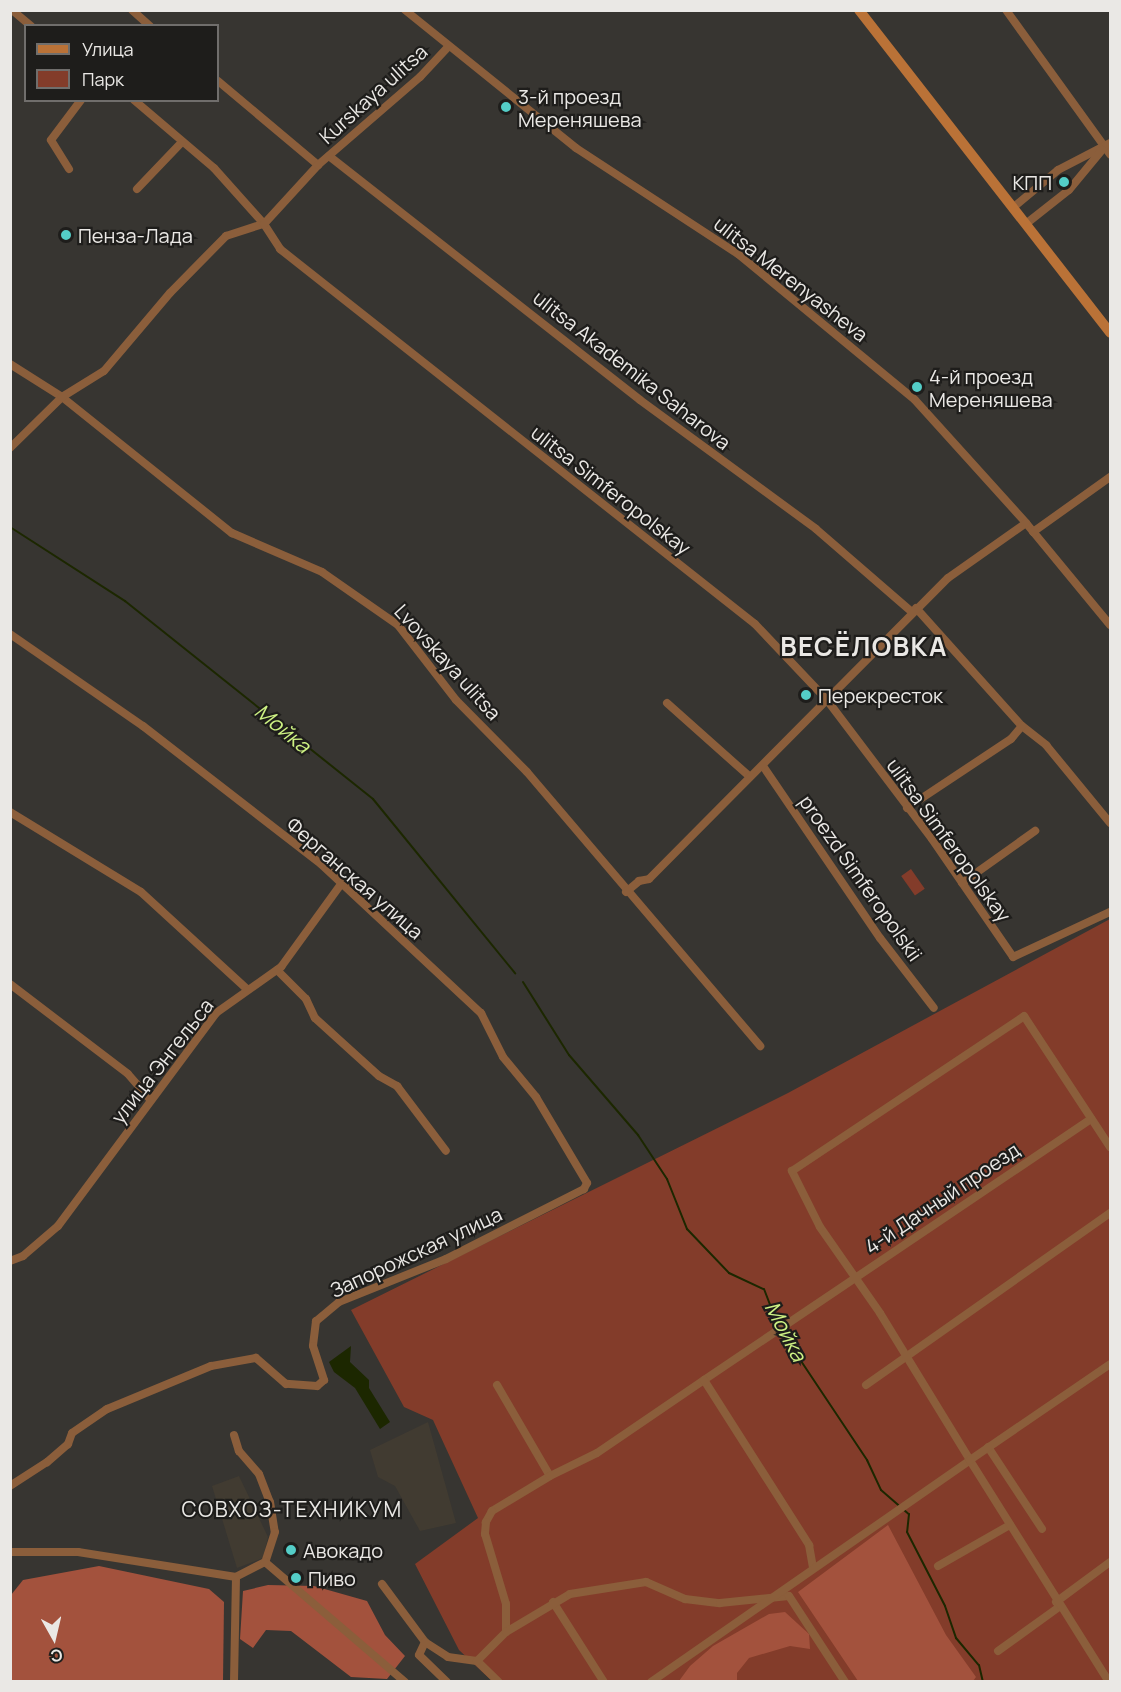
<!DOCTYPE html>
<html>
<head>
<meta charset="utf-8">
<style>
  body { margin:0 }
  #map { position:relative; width:1121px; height:1692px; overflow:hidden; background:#373531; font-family:Manrope,sans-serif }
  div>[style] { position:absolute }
  .built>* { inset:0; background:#413b31 }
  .green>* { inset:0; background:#833c2a; transform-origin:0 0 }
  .forest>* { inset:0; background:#a3523d }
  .water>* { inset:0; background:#1c2700 }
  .stream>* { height:2px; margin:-1px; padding:0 1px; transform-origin:1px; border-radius:1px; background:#1c2700 }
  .street>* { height:8px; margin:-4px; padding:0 4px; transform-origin:4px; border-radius:4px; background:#8b5e3b }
  .secondary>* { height:10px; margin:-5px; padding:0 5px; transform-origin:5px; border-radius:5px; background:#ba7237 }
  .dots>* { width:16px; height:16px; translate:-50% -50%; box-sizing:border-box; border:3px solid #1e1d1b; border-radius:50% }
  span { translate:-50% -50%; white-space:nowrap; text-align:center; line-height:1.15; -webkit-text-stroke:4.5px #1e1d1b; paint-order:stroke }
  .street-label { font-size:20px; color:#eae8e5 }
  .poi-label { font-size:20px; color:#eae8e5 }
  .left { translate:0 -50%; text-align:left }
  .right { translate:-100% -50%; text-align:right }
  .water-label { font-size:21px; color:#cef284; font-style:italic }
  .neighbourhood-label { font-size:21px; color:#eae8e5; letter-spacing:1.5px }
  .district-label { font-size:26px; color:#eae8e5; font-weight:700; letter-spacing:1.5px }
  .frame { position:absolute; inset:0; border:12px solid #eae8e5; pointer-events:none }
  .legend { position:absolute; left:24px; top:24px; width:195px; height:78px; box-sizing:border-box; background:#1e1d1b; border:2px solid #706e6c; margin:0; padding:8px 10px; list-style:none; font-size:18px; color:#eae8e5 }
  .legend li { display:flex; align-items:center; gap:12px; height:30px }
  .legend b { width:30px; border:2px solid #706e6c }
  .north { position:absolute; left:24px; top:1608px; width:60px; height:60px; -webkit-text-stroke:4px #1e1d1b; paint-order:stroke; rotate:172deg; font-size:16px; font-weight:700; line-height:24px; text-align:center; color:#eae8e5 }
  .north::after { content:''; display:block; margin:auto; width:21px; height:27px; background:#eae8e5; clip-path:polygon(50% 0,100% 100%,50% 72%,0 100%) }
</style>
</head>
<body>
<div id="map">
  <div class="built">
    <div style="clip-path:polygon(428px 1422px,456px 1523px,420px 1531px,395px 1486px,378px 1477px,370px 1450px)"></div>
    <div style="clip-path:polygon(239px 1476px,268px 1537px,263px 1558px,237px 1568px,212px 1486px)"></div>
  </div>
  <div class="green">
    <div style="left:911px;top:869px;width:24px;height:12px;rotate:55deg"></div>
    <div style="clip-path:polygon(1110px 919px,1110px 1681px,492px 1681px,459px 1650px,415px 1564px,478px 1518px,433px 1420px,404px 1407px,351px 1310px,788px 1093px)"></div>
  </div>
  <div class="forest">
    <div style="clip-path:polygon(888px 1525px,946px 1635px,976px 1677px,973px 1681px,858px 1681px,798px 1592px)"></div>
    <div style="clip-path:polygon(99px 1566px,209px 1589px,224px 1602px,223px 1681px,11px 1681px,11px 1595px,23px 1580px)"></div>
    <div style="clip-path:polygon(268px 1585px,314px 1586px,367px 1601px,385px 1635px,405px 1656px,387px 1679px,351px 1677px,291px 1631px,266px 1630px,253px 1648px,240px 1639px,243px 1591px)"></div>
    <div style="clip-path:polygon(785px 1612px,809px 1634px,810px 1649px,790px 1646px,749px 1658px,737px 1673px,737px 1681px,679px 1681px,690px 1666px,713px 1646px,769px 1614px)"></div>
  </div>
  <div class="water">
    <div style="clip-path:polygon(351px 1346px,350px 1362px,369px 1380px,369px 1388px,390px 1422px,380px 1429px,355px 1388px,334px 1372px,329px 1362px)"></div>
  </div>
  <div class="stream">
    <div style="left:10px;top:527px;width:137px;rotate:32.8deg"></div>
    <div style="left:125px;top:601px;width:317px;rotate:38.6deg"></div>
    <div style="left:373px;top:799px;width:225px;rotate:50.8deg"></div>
    <div style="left:523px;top:982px;width:86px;rotate:57.8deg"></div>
    <div style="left:569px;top:1055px;width:106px;rotate:49.2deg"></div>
    <div style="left:638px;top:1135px;width:53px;rotate:56.6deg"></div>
    <div style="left:667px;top:1179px;width:54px;rotate:68.2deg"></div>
    <div style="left:687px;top:1229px;width:61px;rotate:46.3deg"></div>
    <div style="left:729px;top:1273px;width:38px;rotate:25deg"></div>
    <div style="left:764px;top:1289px;width:42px;rotate:69deg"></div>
    <div style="left:779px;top:1328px;width:159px;rotate:56.3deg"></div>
    <div style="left:867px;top:1460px;width:33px;rotate:65deg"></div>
    <div style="left:881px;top:1490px;width:37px;rotate:41deg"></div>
    <div style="left:909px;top:1514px;width:18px;rotate:96deg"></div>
    <div style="left:907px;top:1532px;width:83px;rotate:62.8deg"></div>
    <div style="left:945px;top:1606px;width:34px;rotate:71deg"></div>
    <div style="left:956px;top:1638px;width:35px;rotate:50deg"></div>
    <div style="left:979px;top:1665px;width:17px;rotate:77deg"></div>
  </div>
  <div class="street">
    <div style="left:12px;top:10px;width:25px;rotate:40deg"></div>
    <div style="left:132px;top:10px;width:24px;rotate:42deg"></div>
    <div style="left:405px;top:10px;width:220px;rotate:38.9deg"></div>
    <div style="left:576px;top:148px;width:194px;rotate:33.2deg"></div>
    <div style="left:738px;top:254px;width:229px;rotate:39.5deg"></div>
    <div style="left:915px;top:400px;width:166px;rotate:47.9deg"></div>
    <div style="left:1026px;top:523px;width:132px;rotate:50.5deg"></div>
    <div style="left:1006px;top:10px;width:178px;rotate:54.2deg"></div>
    <div style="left:218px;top:81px;width:131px;rotate:40deg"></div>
    <div style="left:134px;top:100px;width:105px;rotate:40.4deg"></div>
    <div style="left:214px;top:168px;width:75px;rotate:48.2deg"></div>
    <div style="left:264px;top:224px;width:30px;rotate:57deg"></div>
    <div style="left:280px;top:249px;width:605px;rotate:38.29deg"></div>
    <div style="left:755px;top:624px;width:105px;rotate:46.5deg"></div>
    <div style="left:827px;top:700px;width:174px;rotate:52.9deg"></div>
    <div style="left:932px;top:839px;width:143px;rotate:55.5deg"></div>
    <div style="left:1013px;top:957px;width:107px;rotate:-24.9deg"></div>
    <div style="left:329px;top:156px;width:395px;rotate:38.1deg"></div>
    <div style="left:640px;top:400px;width:218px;rotate:36.2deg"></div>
    <div style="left:816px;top:529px;width:128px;rotate:40.9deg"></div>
    <div style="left:69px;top:169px;width:34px;rotate:-122deg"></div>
    <div style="left:51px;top:140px;width:50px;rotate:-53.1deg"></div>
    <div style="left:137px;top:189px;width:64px;rotate:-46.3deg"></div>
    <div style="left:1015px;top:206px;width:56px;rotate:-39.9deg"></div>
    <div style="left:1058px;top:170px;width:59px;rotate:-27.4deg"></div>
    <div style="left:1027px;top:223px;width:53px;rotate:-38.2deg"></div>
    <div style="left:1069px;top:190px;width:52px;rotate:-50.5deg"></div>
    <div style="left:10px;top:364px;width:62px;rotate:32.4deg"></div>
    <div style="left:62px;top:397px;width:218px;rotate:38.7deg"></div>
    <div style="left:232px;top:533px;width:98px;rotate:23.4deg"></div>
    <div style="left:322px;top:572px;width:93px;rotate:34.9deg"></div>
    <div style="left:398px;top:625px;width:95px;rotate:52.3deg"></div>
    <div style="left:456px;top:700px;width:101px;rotate:45.4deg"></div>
    <div style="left:527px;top:772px;width:360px;rotate:49.6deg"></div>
    <div style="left:10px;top:448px;width:73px;rotate:-44.4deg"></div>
    <div style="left:62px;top:397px;width:49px;rotate:-31.8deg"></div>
    <div style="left:104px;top:371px;width:102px;rotate:-49.8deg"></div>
    <div style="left:170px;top:293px;width:80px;rotate:-45.5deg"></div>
    <div style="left:226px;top:236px;width:40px;rotate:-18deg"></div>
    <div style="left:264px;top:224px;width:80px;rotate:-47.5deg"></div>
    <div style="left:318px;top:165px;width:135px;rotate:-40.8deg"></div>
    <div style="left:420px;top:77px;width:41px;rotate:-47deg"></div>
    <div style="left:1033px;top:532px;width:95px;rotate:-35.5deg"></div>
    <div style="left:916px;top:608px;width:159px;rotate:48.1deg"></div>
    <div style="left:1022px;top:726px;width:31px;rotate:38deg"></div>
    <div style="left:1046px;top:745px;width:101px;rotate:50.6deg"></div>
    <div style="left:10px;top:634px;width:162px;rotate:34.7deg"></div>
    <div style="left:143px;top:726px;width:225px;rotate:37.8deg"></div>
    <div style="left:321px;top:864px;width:219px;rotate:43deg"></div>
    <div style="left:481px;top:1013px;width:49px;rotate:63.4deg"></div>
    <div style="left:503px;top:1057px;width:52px;rotate:50.5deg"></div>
    <div style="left:536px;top:1097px;width:100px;rotate:59.3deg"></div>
    <div style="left:587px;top:1183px;width:7px;rotate:117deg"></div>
    <div style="left:584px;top:1189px;width:155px;rotate:153.1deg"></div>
    <div style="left:446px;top:1259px;width:115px;rotate:158.1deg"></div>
    <div style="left:339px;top:1302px;width:30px;rotate:140deg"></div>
    <div style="left:316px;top:1321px;width:25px;rotate:97deg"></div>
    <div style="left:313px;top:1346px;width:36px;rotate:72deg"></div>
    <div style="left:324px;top:1380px;width:9px;rotate:139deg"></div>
    <div style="left:317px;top:1386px;width:31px;rotate:-176deg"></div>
    <div style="left:286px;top:1384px;width:40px;rotate:-139deg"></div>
    <div style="left:256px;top:1358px;width:46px;rotate:169.9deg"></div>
    <div style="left:211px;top:1366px;width:113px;rotate:157.5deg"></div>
    <div style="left:107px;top:1409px;width:42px;rotate:145.6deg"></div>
    <div style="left:72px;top:1433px;width:12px;rotate:110deg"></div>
    <div style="left:68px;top:1444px;width:28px;rotate:139deg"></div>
    <div style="left:47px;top:1462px;width:44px;rotate:147deg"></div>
    <div style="left:667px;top:703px;width:111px;rotate:41.7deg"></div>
    <div style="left:763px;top:766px;width:208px;rotate:55.8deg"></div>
    <div style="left:880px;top:938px;width:88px;rotate:52.4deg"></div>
    <div style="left:907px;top:808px;width:125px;rotate:-33.6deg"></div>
    <div style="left:1011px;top:739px;width:17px;rotate:-50deg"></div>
    <div style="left:10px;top:812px;width:153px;rotate:31.4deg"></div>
    <div style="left:141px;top:892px;width:144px;rotate:42.5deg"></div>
    <div style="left:962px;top:883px;width:90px;rotate:-35.5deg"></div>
    <div style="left:626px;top:892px;width:17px;rotate:-40deg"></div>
    <div style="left:639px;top:881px;width:10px;rotate:-11deg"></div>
    <div style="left:649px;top:879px;width:424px;rotate:-45.2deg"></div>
    <div style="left:948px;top:578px;width:95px;rotate:-35.2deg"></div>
    <div style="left:277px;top:970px;width:41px;rotate:45deg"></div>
    <div style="left:306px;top:999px;width:21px;rotate:65deg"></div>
    <div style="left:315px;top:1018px;width:86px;rotate:42.2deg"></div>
    <div style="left:379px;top:1076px;width:21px;rotate:29deg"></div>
    <div style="left:397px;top:1086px;width:81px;rotate:53deg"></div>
    <div style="left:10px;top:984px;width:148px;rotate:37.3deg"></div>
    <div style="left:128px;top:1074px;width:32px;rotate:49deg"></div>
    <div style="left:10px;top:1261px;width:14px;rotate:-21deg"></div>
    <div style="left:23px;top:1256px;width:46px;rotate:-40.6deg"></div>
    <div style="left:58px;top:1226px;width:265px;rotate:-53.4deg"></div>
    <div style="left:216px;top:1013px;width:80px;rotate:-35.3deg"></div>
    <div style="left:281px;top:967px;width:102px;rotate:-54.1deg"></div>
    <div style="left:704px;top:1380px;width:467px;rotate:-34deg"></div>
    <div style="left:497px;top:1385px;width:105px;rotate:59.8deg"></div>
    <div style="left:550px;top:1476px;width:68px;rotate:148.9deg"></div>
    <div style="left:492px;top:1511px;width:13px;rotate:119deg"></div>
    <div style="left:486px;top:1522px;width:12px;rotate:95deg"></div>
    <div style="left:485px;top:1534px;width:73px;rotate:73.3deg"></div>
    <div style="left:506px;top:1604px;width:28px;rotate:90deg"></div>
    <div style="left:866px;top:1385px;width:299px;rotate:-35.2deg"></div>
    <div style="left:234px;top:1435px;width:17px;rotate:73deg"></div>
    <div style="left:239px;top:1451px;width:30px;rotate:49deg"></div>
    <div style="left:259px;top:1474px;width:30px;rotate:69deg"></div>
    <div style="left:270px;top:1502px;width:30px;rotate:81deg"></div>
    <div style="left:275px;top:1532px;width:32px;rotate:108deg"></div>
    <div style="left:265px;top:1562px;width:33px;rotate:153deg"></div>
    <div style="left:236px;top:1577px;width:105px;rotate:91.1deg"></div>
    <div style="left:988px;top:1447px;width:98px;rotate:56.6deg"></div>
    <div style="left:550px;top:1476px;width:52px;rotate:-26.1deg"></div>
    <div style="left:597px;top:1453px;width:130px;rotate:-34.3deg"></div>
    <div style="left:704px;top:1380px;width:196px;rotate:57.5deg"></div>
    <div style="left:809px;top:1545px;width:22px;rotate:80deg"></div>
    <div style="left:10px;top:1552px;width:68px"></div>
    <div style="left:78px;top:1552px;width:160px;rotate:9deg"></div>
    <div style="left:265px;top:1562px;width:184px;rotate:40.6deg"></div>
    <div style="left:938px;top:1566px;width:83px;rotate:-29.7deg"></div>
    <div style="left:382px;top:1584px;width:72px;rotate:53.4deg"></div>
    <div style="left:425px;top:1642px;width:14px;rotate:115deg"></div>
    <div style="left:419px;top:1655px;width:39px;rotate:44deg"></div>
    <div style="left:553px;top:1602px;width:95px;rotate:57.5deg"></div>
    <div style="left:1056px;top:1602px;width:67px;rotate:-36.5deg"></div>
    <div style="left:425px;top:1642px;width:27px;rotate:33deg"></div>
    <div style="left:448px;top:1657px;width:29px;rotate:8deg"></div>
    <div style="left:477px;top:1661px;width:30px;rotate:44deg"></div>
    <div style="left:998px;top:1651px;width:75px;rotate:-35.8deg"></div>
    <div style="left:477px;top:1661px;width:41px;rotate:-45deg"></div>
    <div style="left:506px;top:1632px;width:74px;rotate:-30.7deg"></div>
    <div style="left:570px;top:1594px;width:77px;rotate:-9deg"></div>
    <div style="left:646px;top:1582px;width:43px;rotate:23.6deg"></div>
    <div style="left:685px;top:1599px;width:35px;rotate:7deg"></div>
    <div style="left:720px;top:1603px;width:69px;rotate:-5.8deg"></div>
    <div style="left:789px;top:1596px;width:103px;rotate:56.9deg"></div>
    <div style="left:651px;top:1682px;width:389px;rotate:-34.8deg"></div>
    <div style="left:970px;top:1460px;width:172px;rotate:-121.5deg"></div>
    <div style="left:880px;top:1313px;width:105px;rotate:-124.9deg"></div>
    <div style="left:820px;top:1227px;width:63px;rotate:-116.6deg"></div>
    <div style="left:792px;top:1171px;width:279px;rotate:-33.7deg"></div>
    <div style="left:1024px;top:1016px;width:157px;rotate:56.7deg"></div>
    <div style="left:1109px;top:1682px;width:262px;rotate:-122.1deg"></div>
    <div style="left:970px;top:1460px;width:170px;rotate:-34.4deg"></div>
  </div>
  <div class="secondary">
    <div style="left:859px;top:10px;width:409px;rotate:52.1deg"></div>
  </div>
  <div class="dots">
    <div style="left:506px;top:107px;background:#54cdc7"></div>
    <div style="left:1064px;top:182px;background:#54cdc7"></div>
    <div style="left:66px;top:235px;background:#54cdc7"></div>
    <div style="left:917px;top:387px;background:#54cdc7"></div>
    <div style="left:806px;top:695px;background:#54cdc7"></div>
    <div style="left:291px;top:1550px;background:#54cdc7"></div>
    <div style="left:296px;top:1578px;background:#54cdc7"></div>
  </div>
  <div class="street-label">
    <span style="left:373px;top:94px;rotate:-42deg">Kurskaya ulitsa</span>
    <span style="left:791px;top:279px;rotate:38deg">ulitsa Merenyasheva</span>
    <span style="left:632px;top:370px;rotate:38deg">ulitsa Akademika Saharova</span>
    <span style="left:611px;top:490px;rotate:38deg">ulitsa Simferopolskay</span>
    <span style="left:448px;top:662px;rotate:48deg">Lvovskaya ulitsa</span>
    <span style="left:949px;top:840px;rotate:54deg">ulitsa Simferopolskay</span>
    <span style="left:355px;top:878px;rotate:41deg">Ферганская улица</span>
    <span style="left:861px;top:878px;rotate:55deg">proezd Simferopolskii</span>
    <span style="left:162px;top:1061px;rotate:-52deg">улица Энгельса</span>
    <span style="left:942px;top:1198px;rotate:-34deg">4-й Дачный проезд</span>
    <span style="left:416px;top:1252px;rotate:-25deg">Запорожская улица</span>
  </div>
  <div class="poi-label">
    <span class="left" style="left:518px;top:108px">3-й проезд<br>Мереняшева</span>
    <span class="right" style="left:1052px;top:182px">КПП</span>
    <span class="left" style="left:78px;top:235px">Пенза-Лада</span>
    <span class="left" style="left:929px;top:388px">4-й проезд<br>Мереняшева</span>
    <span class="left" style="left:818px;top:695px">Перекресток</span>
    <span class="left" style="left:303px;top:1550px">Авокадо</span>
    <span class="left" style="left:308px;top:1578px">Пиво</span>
  </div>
  <div class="water-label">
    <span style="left:283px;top:728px;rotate:39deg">Мойка</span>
    <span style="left:786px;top:1331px;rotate:62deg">Мойка</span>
  </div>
  <div class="neighbourhood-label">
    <span style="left:292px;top:1509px">СОВХОЗ-ТЕХНИКУМ</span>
  </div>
  <div class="district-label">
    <span style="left:864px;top:647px">ВЕСЁЛОВКА</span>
  </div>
  <div class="frame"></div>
  <ul class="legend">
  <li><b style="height:8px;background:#ba7237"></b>Улица</li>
  <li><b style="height:16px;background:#833c2a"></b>Парк</li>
  </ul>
  <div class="north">С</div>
</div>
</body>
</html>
